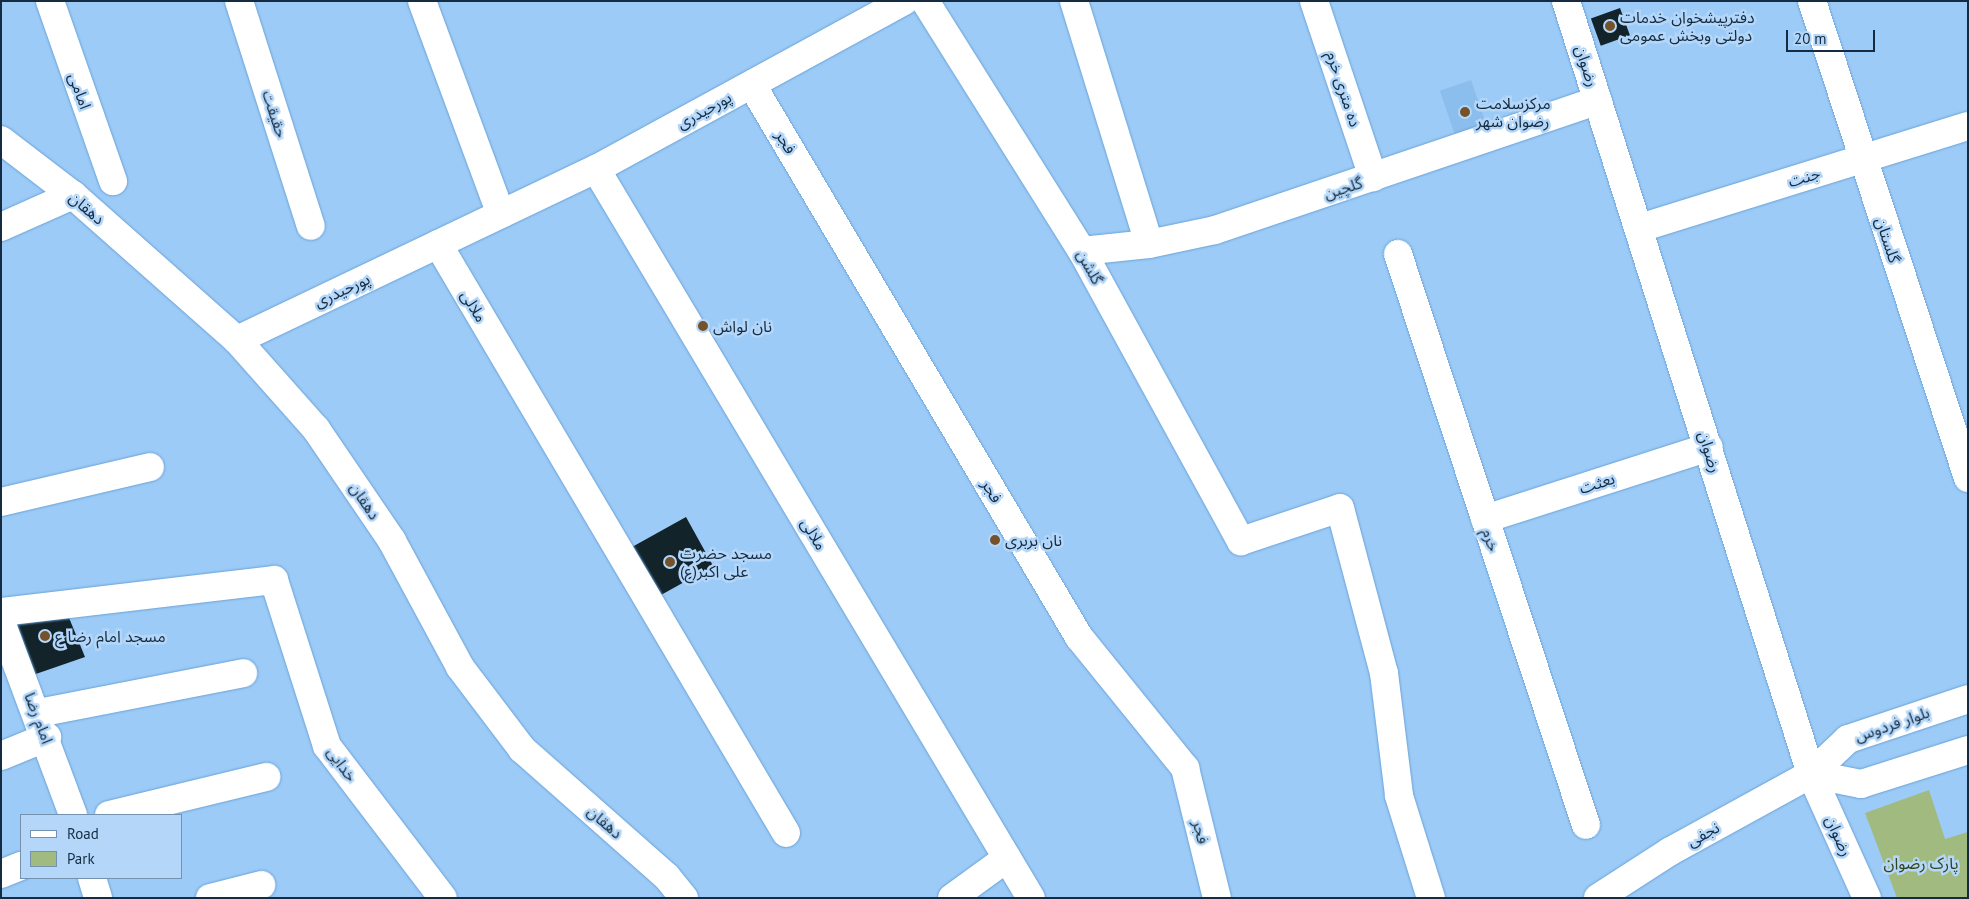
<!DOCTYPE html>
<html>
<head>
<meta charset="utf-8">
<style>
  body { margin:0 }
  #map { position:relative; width:1969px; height:899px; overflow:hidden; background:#9dcbf7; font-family:"PT Sans","Noto Sans Arabic",sans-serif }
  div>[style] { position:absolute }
  .built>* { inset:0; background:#8cbeed; transform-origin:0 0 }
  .green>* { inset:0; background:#a0ba7f }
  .building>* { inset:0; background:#12232a; transform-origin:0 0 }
  .roads { filter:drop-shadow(0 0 1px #69a3d8) drop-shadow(0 0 1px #69a3d8) }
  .minor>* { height:28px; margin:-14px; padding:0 14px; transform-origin:14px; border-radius:14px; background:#fff }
  .major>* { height:28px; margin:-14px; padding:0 14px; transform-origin:14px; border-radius:14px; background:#fff }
  .dots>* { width:14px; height:14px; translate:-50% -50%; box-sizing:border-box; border:2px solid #b4d7f9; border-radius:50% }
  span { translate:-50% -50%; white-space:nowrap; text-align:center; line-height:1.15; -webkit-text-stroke:5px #b4d7f9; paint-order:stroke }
  .poi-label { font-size:16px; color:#142b41 }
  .left { translate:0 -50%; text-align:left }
  .street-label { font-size:16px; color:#142b41 }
  .park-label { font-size:16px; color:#32421a }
  .frame { position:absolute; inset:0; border:2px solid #142b41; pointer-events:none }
  .legend { position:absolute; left:20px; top:814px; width:162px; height:65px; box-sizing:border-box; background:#b4d7f9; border:1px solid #7492af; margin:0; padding:6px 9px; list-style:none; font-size:15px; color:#142b41 }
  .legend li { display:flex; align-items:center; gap:10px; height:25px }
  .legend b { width:25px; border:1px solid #7492af }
  .scale { position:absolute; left:1786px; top:30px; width:89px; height:22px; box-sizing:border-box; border:2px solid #142b41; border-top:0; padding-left:6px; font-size:15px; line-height:18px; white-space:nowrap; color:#142b41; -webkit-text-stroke:4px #b4d7f9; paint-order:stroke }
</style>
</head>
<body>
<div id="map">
  <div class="built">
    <div style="left:1471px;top:80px;width:56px;height:33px;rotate:71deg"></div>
  </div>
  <div class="green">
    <div style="clip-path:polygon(1929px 790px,1945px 839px,1968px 832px,1968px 898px,1897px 898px,1865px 813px)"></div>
  </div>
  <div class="building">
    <div style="left:1620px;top:8px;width:29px;height:31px;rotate:70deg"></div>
    <div style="left:686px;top:517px;width:56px;height:72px;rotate:61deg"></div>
    <div style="clip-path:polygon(63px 603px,85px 657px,30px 676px,5px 616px)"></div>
  </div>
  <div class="roads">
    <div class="minor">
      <div style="left:50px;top:1px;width:191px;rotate:70.7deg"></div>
      <div style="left:239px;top:1px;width:236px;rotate:72.3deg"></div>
      <div style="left:422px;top:1px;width:227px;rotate:69.7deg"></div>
      <div style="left:925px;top:1px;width:295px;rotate:57.9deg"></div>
      <div style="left:1082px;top:251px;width:331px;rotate:61.3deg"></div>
      <div style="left:1241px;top:541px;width:104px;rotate:-18.4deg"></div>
      <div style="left:1340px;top:508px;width:171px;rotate:75.1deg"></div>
      <div style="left:1384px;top:673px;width:124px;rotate:83deg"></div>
      <div style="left:1399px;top:796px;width:107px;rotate:72.6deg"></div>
      <div style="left:1074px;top:1px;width:254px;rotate:72.8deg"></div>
      <div style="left:1314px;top:1px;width:186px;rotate:71.5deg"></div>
      <div style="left:1812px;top:1px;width:502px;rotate:71.89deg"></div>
      <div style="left:752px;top:85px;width:642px;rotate:59.36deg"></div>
      <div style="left:1079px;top:637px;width:169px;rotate:51deg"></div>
      <div style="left:1185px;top:768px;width:134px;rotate:76.2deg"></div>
      <div style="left:1px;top:140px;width:91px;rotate:37.4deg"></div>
      <div style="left:73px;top:195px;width:219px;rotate:41.5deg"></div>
      <div style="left:237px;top:340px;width:119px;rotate:48.4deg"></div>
      <div style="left:316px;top:429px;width:135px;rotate:55.8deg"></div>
      <div style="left:392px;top:541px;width:143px;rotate:61.6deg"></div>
      <div style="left:460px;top:667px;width:103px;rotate:52.9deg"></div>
      <div style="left:522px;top:749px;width:193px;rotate:41.4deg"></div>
      <div style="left:667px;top:877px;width:27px;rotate:51deg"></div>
      <div style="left:596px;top:169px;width:849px;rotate:59.18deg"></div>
      <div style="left:1px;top:227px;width:79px;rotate:-24deg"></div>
      <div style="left:1640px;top:228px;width:343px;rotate:-17.3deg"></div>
      <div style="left:438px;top:244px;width:684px;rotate:59.42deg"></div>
      <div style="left:1082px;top:251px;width:67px;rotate:-6deg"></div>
      <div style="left:1149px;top:244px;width:67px;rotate:-12deg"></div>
      <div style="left:1215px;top:230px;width:404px;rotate:-18.7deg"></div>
      <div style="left:1398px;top:254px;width:601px;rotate:71.78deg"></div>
      <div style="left:237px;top:340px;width:398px;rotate:-25.5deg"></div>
      <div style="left:596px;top:169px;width:351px;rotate:-28.6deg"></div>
      <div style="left:1px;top:502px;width:153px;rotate:-13.2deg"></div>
      <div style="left:1485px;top:519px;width:235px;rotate:-17.8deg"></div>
      <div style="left:1px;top:612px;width:275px;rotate:-6.7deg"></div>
      <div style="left:274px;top:580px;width:174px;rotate:72.3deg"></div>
      <div style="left:327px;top:746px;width:191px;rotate:52.7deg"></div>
      <div style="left:1px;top:622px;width:206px;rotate:69.5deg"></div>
      <div style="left:38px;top:713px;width:209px;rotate:-11deg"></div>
      <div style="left:1px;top:756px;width:50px;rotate:-22.4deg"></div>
      <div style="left:1811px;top:774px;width:51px;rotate:11.3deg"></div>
      <div style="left:1861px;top:784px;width:112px;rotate:-17.6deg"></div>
      <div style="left:109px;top:815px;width:162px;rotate:-13.6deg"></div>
      <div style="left:1px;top:874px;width:22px;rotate:-22deg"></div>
      <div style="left:92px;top:878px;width:21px;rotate:73deg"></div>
      <div style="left:210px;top:898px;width:53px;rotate:-14.3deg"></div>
      <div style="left:952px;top:898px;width:68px;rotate:-36deg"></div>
      <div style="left:1598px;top:898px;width:85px;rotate:-32.9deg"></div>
      <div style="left:1669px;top:852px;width:162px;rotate:-28.8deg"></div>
      <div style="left:1811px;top:774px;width:51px;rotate:-43.4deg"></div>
      <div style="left:1848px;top:739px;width:126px;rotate:-18.4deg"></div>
    </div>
    <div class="major">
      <div style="left:1566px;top:1px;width:811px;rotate:72.41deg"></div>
      <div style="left:1811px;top:774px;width:136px;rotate:65.7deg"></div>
    </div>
  </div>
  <div class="dots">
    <div style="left:1610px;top:26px;background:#75522a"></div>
    <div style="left:1465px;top:112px;background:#75522a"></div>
    <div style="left:703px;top:326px;background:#75522a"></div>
    <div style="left:995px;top:540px;background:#75522a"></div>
    <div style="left:670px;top:562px;background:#75522a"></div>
    <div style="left:45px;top:636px;background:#75522a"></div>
  </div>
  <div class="poi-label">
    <span class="left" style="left:1620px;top:26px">دفترپیشخوان خدمات<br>دولتی وبخش عمومی</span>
    <span class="left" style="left:1476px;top:112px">مرکزسلامت<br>رضوان شهر</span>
    <span class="left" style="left:713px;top:326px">نان لواش</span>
    <span class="left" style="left:1005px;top:540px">نان بربری</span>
    <span class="left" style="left:680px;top:562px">مسجد حضرت<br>علی اکبر(ع)</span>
    <span class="left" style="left:55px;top:636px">مسجد امام رضا ع</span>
  </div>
  <div class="street-label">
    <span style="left:1587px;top:66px;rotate:72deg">رضوان</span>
    <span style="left:1344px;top:89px;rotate:72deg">ده متری خرم</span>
    <span style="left:80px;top:91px;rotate:70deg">امامی</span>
    <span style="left:704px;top:110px;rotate:-29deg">پورحیدری</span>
    <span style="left:275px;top:114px;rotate:72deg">حقیقت</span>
    <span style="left:786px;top:142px;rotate:59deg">فجر</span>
    <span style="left:1804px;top:177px;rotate:-17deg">جنت</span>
    <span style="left:1343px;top:188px;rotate:-18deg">گلچین</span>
    <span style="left:87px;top:208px;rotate:41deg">دهقان</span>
    <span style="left:1888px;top:240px;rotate:72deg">گلستان</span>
    <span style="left:1090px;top:267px;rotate:61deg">گلشن</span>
    <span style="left:342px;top:290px;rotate:-25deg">پورحیدری</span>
    <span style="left:474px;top:306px;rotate:59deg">ملالی</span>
    <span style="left:1710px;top:452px;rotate:73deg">رضوان</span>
    <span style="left:1597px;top:483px;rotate:-18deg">بعثت</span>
    <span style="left:992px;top:491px;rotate:59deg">فجر</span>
    <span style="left:365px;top:501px;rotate:56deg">دهقان</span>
    <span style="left:814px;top:534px;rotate:59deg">ملالی</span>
    <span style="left:1491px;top:540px;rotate:72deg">خرم</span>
    <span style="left:39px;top:718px;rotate:69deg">امام رضا</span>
    <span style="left:1892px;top:724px;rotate:-19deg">بلوار فردوس</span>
    <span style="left:342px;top:764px;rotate:54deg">خدایی</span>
    <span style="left:605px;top:822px;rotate:41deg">دهقان</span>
    <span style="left:1201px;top:832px;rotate:76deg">فجر</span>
    <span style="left:1703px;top:834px;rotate:-29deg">نجفی</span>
    <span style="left:1839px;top:836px;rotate:66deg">رضوان</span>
  </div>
  <div class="park-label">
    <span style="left:1921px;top:863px">پارک رضوان</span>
  </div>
  <div class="frame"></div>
  <ul class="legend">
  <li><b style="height:6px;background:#fff"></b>Road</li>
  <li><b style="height:14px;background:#a0ba7f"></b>Park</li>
  </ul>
  <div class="scale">20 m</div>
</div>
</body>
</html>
